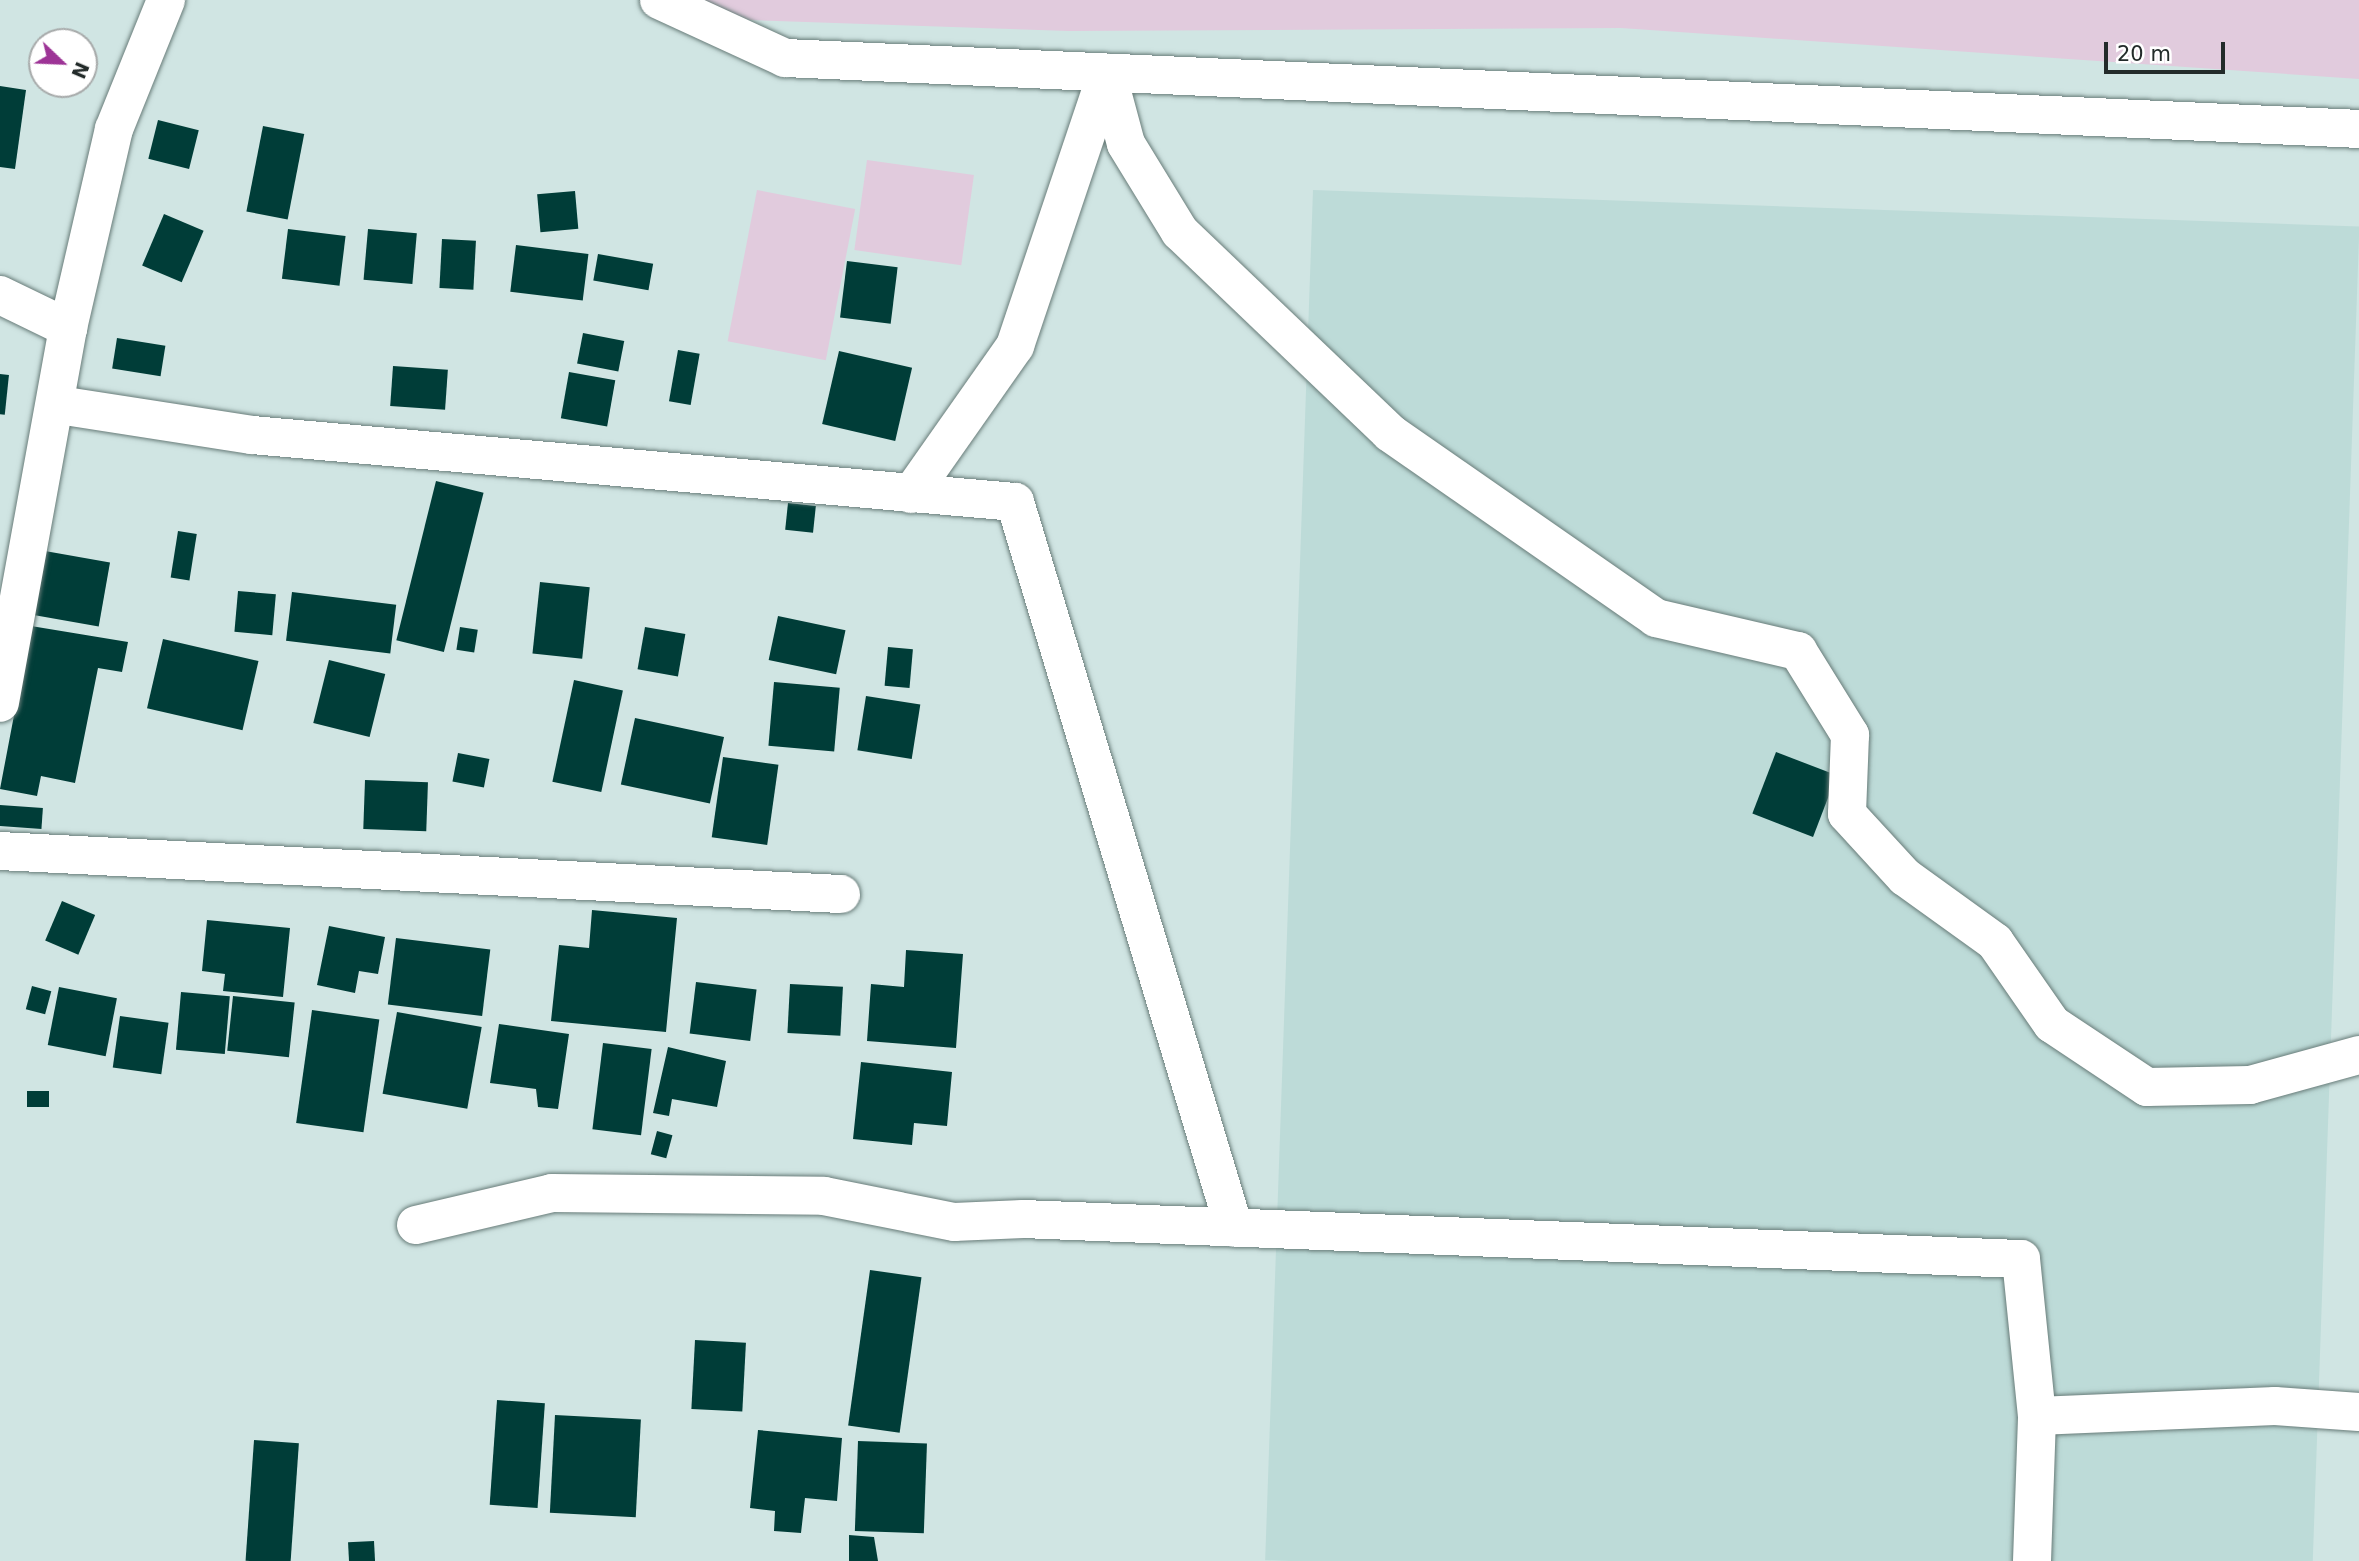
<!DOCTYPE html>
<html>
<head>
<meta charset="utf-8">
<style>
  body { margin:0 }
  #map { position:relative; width:2359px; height:1561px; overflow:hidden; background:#d0e5e3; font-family:"DejaVu Sans",sans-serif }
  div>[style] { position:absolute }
  .built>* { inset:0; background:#bddbd8; transform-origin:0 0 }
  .green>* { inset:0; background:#e1cbdd; transform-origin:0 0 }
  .building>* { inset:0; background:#003d38; transform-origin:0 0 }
  .roads { filter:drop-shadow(0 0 2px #687c79) drop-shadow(0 0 2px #687c79) }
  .street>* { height:38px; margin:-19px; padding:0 19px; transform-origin:19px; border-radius:19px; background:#fff }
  span { translate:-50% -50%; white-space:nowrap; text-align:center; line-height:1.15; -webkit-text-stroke:7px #fff; paint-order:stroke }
  .north { position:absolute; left:28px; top:28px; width:70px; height:70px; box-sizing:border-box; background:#fff; border:2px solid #a7aaaa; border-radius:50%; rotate:113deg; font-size:19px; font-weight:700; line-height:28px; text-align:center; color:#232b2a }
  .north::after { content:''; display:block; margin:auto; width:24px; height:32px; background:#9d3496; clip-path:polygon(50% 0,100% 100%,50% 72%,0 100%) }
  .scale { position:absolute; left:2104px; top:42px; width:121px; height:32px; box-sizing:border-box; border:4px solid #232b2a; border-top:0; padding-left:9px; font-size:21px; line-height:24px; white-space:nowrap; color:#232b2a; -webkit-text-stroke:5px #fff; paint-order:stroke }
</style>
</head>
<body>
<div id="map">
  <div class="built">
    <div style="left:1313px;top:190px;width:1047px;height:1371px;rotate:2deg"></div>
  </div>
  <div class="green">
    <div style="clip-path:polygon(703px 0,2359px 0,2359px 79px,1621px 28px,1069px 31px,749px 20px)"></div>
    <div style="left:867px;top:160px;width:108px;height:91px;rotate:8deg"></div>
    <div style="left:757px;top:190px;width:100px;height:154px;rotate:11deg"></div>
  </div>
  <div class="building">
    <div style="clip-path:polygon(0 86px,26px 90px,15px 169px,0 167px)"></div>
    <div style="left:158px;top:120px;width:42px;height:40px;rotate:14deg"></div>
    <div style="left:263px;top:126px;width:42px;height:87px;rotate:11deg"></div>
    <div style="left:575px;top:191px;width:38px;height:38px;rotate:85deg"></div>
    <div style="left:164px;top:214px;width:43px;height:56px;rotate:23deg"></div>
    <div style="left:288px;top:229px;width:58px;height:50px;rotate:7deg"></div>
    <div style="left:368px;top:229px;width:49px;height:51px;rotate:5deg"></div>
    <div style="left:442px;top:239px;width:34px;height:49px;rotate:3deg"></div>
    <div style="left:516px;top:245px;width:73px;height:47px;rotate:7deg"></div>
    <div style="left:598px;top:254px;width:56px;height:27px;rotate:10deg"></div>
    <div style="left:847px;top:261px;width:51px;height:57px;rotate:7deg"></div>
    <div style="left:583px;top:333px;width:42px;height:31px;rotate:11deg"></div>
    <div style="left:117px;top:338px;width:49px;height:31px;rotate:9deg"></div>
    <div style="left:678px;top:350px;width:22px;height:52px;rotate:10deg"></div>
    <div style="left:839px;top:351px;width:75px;height:75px;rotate:13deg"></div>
    <div style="left:393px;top:366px;width:55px;height:40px;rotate:4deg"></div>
    <div style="left:569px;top:372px;width:47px;height:47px;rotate:10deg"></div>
    <div style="left:0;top:374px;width:9px;height:40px;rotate:6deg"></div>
    <div style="left:436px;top:481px;width:49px;height:164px;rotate:14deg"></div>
    <div style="left:788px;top:503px;width:28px;height:27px;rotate:6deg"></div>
    <div style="left:178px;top:531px;width:19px;height:47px;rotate:9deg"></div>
    <div style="left:45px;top:551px;width:66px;height:65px;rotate:10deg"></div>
    <div style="left:540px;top:582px;width:50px;height:72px;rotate:6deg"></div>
    <div style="left:238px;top:591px;width:38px;height:41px;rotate:5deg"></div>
    <div style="left:292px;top:592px;width:105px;height:49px;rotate:7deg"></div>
    <div style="left:778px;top:616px;width:69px;height:45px;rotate:12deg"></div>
    <div style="clip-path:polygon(31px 626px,128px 642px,122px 672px,98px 668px,75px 783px,41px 776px,37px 796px,0 789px)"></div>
    <div style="left:460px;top:627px;width:18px;height:23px;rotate:9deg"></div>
    <div style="left:645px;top:627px;width:41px;height:43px;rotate:10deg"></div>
    <div style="left:163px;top:639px;width:98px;height:71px;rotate:13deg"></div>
    <div style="left:888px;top:647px;width:25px;height:39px;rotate:5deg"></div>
    <div style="left:329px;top:660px;width:58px;height:65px;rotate:14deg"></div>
    <div style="left:574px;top:680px;width:50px;height:104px;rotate:12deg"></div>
    <div style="left:774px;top:682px;width:66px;height:64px;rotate:5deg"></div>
    <div style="left:866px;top:696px;width:55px;height:55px;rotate:9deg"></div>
    <div style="left:635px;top:718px;width:91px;height:68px;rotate:12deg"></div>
    <div style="left:1776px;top:752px;width:65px;height:66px;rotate:21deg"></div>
    <div style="left:458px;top:753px;width:32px;height:29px;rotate:11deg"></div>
    <div style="left:723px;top:757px;width:56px;height:81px;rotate:8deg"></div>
    <div style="left:365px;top:780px;width:63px;height:49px;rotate:2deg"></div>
    <div style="left:0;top:805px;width:43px;height:21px;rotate:4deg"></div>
    <div style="left:62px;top:901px;width:36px;height:43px;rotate:23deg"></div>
    <div style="clip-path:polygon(592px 910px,677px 918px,666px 1032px,551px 1021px,559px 945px,589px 948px)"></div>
    <div style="clip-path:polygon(207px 920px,290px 928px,283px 997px,223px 991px,225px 974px,202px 971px)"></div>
    <div style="clip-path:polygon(329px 926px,385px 937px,378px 974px,359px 971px,355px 993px,317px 985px)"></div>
    <div style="left:396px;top:938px;width:95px;height:67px;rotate:7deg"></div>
    <div style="clip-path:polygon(906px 950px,963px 954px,956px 1048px,867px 1041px,871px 984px,904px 987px)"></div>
    <div style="left:696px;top:982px;width:61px;height:52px;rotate:7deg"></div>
    <div style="left:790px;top:984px;width:53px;height:49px;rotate:3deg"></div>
    <div style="left:32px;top:986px;width:20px;height:24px;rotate:15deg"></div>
    <div style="left:59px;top:987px;width:59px;height:59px;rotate:11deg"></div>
    <div style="left:181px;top:992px;width:49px;height:58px;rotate:5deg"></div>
    <div style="left:233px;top:996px;width:62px;height:55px;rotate:6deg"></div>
    <div style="left:312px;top:1010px;width:68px;height:114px;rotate:8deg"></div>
    <div style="left:397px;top:1012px;width:86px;height:83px;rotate:10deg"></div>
    <div style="left:120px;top:1016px;width:49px;height:52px;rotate:8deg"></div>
    <div style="clip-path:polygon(499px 1024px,569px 1034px,558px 1109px,538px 1107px,536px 1089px,490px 1083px)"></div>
    <div style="left:603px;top:1043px;width:49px;height:87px;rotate:7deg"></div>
    <div style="clip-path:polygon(668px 1047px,726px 1061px,717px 1107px,672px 1099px,669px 1116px,653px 1113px)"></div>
    <div style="clip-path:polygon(861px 1062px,952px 1072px,947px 1126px,914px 1123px,912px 1145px,853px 1139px)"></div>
    <div style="left:27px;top:1091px;width:22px;height:16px"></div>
    <div style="left:657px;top:1131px;width:16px;height:24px;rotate:15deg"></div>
    <div style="left:870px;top:1270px;width:52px;height:157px;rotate:8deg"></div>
    <div style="left:695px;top:1340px;width:51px;height:69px;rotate:3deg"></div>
    <div style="left:497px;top:1400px;width:48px;height:105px;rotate:4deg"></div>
    <div style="left:555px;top:1415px;width:86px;height:98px;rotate:3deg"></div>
    <div style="clip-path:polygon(758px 1430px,842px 1438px,837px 1501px,805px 1498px,801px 1533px,774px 1531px,775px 1511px,750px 1508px)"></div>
    <div style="left:254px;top:1440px;width:45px;height:121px;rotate:4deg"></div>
    <div style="left:858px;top:1441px;width:69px;height:90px;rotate:2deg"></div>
    <div style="clip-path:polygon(849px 1535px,874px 1537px,878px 1561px,849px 1561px)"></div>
    <div style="left:374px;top:1541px;width:20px;height:26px;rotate:87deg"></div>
  </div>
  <div class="roads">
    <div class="street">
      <div style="left:659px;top:0;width:139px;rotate:24.7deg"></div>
      <div style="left:785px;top:58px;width:1576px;rotate:2.58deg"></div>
      <div style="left:1107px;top:73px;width:73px;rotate:75deg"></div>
      <div style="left:1126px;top:144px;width:103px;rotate:58.5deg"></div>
      <div style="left:1180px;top:232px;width:291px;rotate:43.7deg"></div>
      <div style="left:1390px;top:433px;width:324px;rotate:34.8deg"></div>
      <div style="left:1656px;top:618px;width:146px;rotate:13.1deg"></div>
      <div style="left:1798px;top:651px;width:99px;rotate:58.2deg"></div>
      <div style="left:1850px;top:735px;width:79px;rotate:92.2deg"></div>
      <div style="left:1847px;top:814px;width:86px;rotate:47.4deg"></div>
      <div style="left:1905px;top:877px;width:111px;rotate:35.8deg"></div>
      <div style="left:1995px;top:942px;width:100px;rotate:55.2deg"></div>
      <div style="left:2052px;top:1024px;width:114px;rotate:33.6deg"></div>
      <div style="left:2147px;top:1087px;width:103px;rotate:-1.1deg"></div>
      <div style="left:2250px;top:1085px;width:113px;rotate:-15.4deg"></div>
      <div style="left:0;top:295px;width:76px;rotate:25.9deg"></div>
      <div style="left:68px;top:328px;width:381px;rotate:100.3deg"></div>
      <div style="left:68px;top:328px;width:204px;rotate:-77deg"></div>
      <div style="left:114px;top:129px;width:139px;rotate:-68deg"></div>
      <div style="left:58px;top:405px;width:196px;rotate:8.8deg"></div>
      <div style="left:252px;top:435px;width:766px;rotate:5.02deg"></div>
      <div style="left:1015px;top:502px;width:758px;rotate:73.21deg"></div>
      <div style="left:911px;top:494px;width:181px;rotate:-54.9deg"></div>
      <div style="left:1015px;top:346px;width:288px;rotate:-71.4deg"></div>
      <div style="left:0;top:851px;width:842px;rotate:2.93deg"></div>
      <div style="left:416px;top:1225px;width:140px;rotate:-13.2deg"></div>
      <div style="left:552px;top:1193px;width:272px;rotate:0.6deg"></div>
      <div style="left:824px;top:1196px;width:133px;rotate:11.3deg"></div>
      <div style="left:954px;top:1222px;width:69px;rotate:-2.5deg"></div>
      <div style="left:1023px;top:1219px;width:999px;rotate:2.3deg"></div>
      <div style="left:2021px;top:1259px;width:158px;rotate:84.2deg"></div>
      <div style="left:2032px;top:1561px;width:145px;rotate:-88deg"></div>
      <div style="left:2037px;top:1416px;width:238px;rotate:-2.4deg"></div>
      <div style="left:2275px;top:1406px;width:84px;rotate:4.1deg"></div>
    </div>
  </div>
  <div class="north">N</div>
  <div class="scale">20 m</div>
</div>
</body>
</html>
